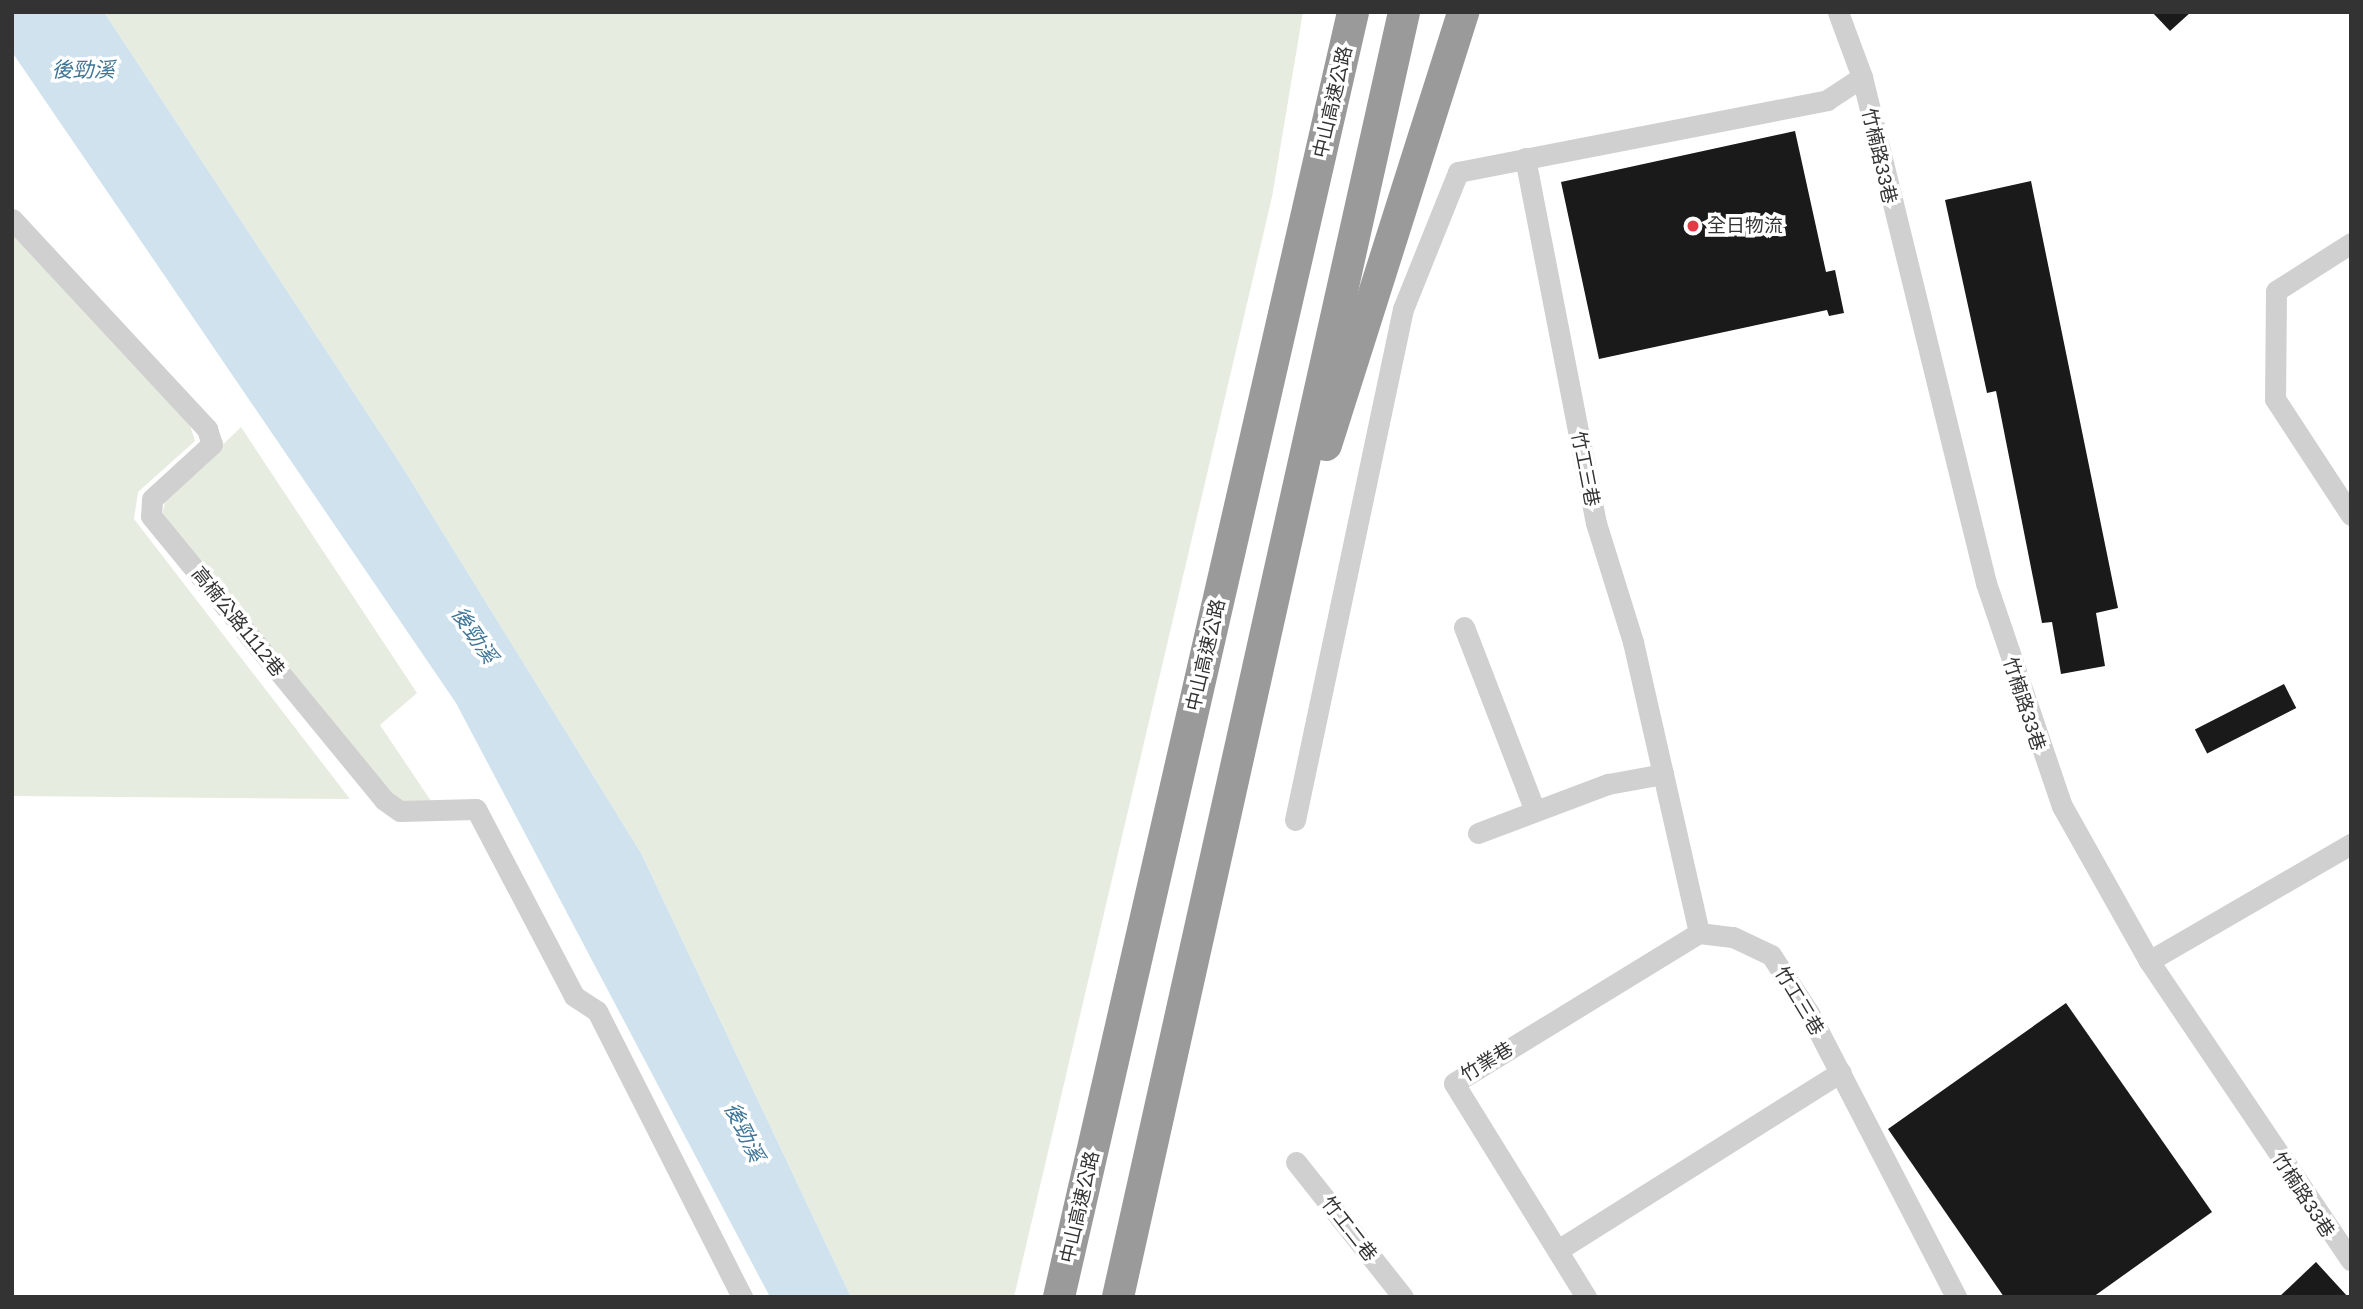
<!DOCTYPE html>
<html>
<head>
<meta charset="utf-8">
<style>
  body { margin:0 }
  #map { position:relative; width:2363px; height:1309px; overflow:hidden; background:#fff; font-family:Arial,"Noto Sans TC",sans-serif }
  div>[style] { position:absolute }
  .green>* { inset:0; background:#e6ecdf }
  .water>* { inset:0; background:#cfe2ee }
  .building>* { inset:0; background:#1a1a1a; transform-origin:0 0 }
  .minor>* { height:21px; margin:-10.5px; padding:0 10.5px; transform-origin:10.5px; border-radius:10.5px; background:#d0d0d0 }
  .highway>* { height:32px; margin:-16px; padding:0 16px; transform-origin:16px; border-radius:16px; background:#9a9a9a }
  .dots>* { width:19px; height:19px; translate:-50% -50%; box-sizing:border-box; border:4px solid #fff; border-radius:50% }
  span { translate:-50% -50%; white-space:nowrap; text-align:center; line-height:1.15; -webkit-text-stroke:7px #fff; paint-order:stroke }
  .street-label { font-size:19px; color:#333 }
  .poi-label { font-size:19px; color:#333 }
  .left { translate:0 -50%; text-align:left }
  .water-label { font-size:21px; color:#3f7597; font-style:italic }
  .frame { position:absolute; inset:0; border:14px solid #333; pointer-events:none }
</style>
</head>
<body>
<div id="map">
  <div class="green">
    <div style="clip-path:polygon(104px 12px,1303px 12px,1272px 197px,1014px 1297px,851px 1297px,641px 853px,398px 460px)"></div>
    <div style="clip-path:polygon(12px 233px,188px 419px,195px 441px,138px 492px,134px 519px,350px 799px,12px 796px)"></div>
    <div style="clip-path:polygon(241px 427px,417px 693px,380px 725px,433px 804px,392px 801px,162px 517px,165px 501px)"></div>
  </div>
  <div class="water">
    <div style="clip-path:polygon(12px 12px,104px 12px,398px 460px,641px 853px,851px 1297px,770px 1297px,456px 703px,12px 52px)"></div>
  </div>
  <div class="building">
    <div style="clip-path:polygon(2152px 12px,2191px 12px,2170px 31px)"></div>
    <div style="clip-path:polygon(1795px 131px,1826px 272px,1835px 270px,1844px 313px,1829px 316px,1827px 310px,1599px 359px,1561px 182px)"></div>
    <div style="clip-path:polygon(2031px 181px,2118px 608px,2096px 613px,2105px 666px,2061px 674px,2052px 622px,2042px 623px,1996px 391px,1987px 393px,1945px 200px)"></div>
    <div style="left:2284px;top:684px;width:27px;height:100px;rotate:63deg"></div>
    <div style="clip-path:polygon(2066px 1003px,2212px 1212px,2093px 1297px,2004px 1297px,1888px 1129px)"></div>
    <div style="clip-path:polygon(2316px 1262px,2348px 1297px,2279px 1297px)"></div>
  </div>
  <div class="minor">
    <div style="left:1862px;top:77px;width:521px;rotate:76.23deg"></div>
    <div style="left:1986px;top:583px;width:236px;rotate:71.2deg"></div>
    <div style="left:2062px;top:806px;width:178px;rotate:60.7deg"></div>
    <div style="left:2149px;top:961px;width:361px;rotate:56deg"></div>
    <div style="left:1525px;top:158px;width:372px;rotate:79deg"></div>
    <div style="left:1596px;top:523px;width:125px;rotate:72.7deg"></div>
    <div style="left:1633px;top:642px;width:298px;rotate:77.2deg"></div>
    <div style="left:12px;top:219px;width:287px;rotate:47.1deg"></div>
    <div style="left:207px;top:429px;width:16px;rotate:72deg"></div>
    <div style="left:212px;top:444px;width:81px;rotate:137.5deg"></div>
    <div style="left:152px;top:499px;width:17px;rotate:93deg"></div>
    <div style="left:151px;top:516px;width:367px;rotate:50.6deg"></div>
    <div style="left:384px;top:800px;width:19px;rotate:35deg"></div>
    <div style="left:400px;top:811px;width:76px;rotate:-1.5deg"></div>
    <div style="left:476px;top:809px;width:211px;rotate:62.3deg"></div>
    <div style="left:574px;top:996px;width:27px;rotate:33deg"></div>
    <div style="left:597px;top:1011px;width:321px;rotate:63.1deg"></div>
    <div style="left:2351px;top:243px;width:89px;rotate:147.4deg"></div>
    <div style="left:2276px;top:291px;width:108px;rotate:90.5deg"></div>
    <div style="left:2275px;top:399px;width:139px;rotate:56.8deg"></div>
    <div style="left:1464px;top:627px;width:197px;rotate:68.9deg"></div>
    <div style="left:1295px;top:820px;width:522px;rotate:-78.07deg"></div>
    <div style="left:1403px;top:309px;width:148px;rotate:-68.1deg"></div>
    <div style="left:1458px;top:172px;width:376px;rotate:-11deg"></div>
    <div style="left:1827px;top:100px;width:42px;rotate:-33.3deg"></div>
    <div style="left:1862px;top:77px;width:69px;rotate:-110.3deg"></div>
    <div style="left:1478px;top:833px;width:139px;rotate:-20.7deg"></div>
    <div style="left:1608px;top:784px;width:56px;rotate:-10.3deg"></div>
    <div style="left:1699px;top:933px;width:34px;rotate:7deg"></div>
    <div style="left:1733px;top:937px;width:42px;rotate:25.3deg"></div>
    <div style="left:1771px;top:955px;width:69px;rotate:56.8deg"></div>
    <div style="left:1809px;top:1013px;width:320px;rotate:62.6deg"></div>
    <div style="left:2149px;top:961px;width:233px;rotate:-30.1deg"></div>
    <div style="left:1296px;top:1162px;width:172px;rotate:51.6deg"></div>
    <div style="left:1558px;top:1250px;width:334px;rotate:-32.2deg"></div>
    <div style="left:1586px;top:1297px;width:251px;rotate:-121.7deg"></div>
    <div style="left:1454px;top:1083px;width:287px;rotate:-31.5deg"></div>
  </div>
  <div class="highway">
    <div style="left:1326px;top:445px;width:454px;rotate:-72.4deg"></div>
    <div style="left:1059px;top:1297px;width:1318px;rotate:-77.11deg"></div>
    <div style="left:1118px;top:1297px;width:1316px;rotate:-77.45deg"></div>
  </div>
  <div class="dots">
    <div style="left:1693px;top:226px;background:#e63946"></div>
  </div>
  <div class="street-label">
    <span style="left:1333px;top:102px;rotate:-77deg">中山高速公路</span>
    <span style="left:1879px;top:156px;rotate:77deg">竹楠路33巷</span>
    <span style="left:1585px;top:469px;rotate:79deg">竹工三巷</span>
    <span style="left:238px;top:622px;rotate:51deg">高楠公路1112巷</span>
    <span style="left:1206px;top:655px;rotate:-77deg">中山高速公路</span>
    <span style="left:2024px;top:704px;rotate:72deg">竹楠路33巷</span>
    <span style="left:1799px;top:1001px;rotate:59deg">竹工三巷</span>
    <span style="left:1487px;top:1062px;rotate:-31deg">竹業巷</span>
    <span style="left:2303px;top:1195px;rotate:57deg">竹楠路33巷</span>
    <span style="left:1080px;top:1207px;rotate:-77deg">中山高速公路</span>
    <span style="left:1349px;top:1229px;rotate:52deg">竹工二巷</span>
  </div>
  <div class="poi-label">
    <span class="left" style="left:1707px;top:226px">全日物流</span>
  </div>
  <div class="water-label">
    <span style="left:83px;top:70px">後勁溪</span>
    <span style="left:474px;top:635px;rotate:56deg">後勁溪</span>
    <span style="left:744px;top:1132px;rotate:64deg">後勁溪</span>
  </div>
  <div class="frame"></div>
</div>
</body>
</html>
